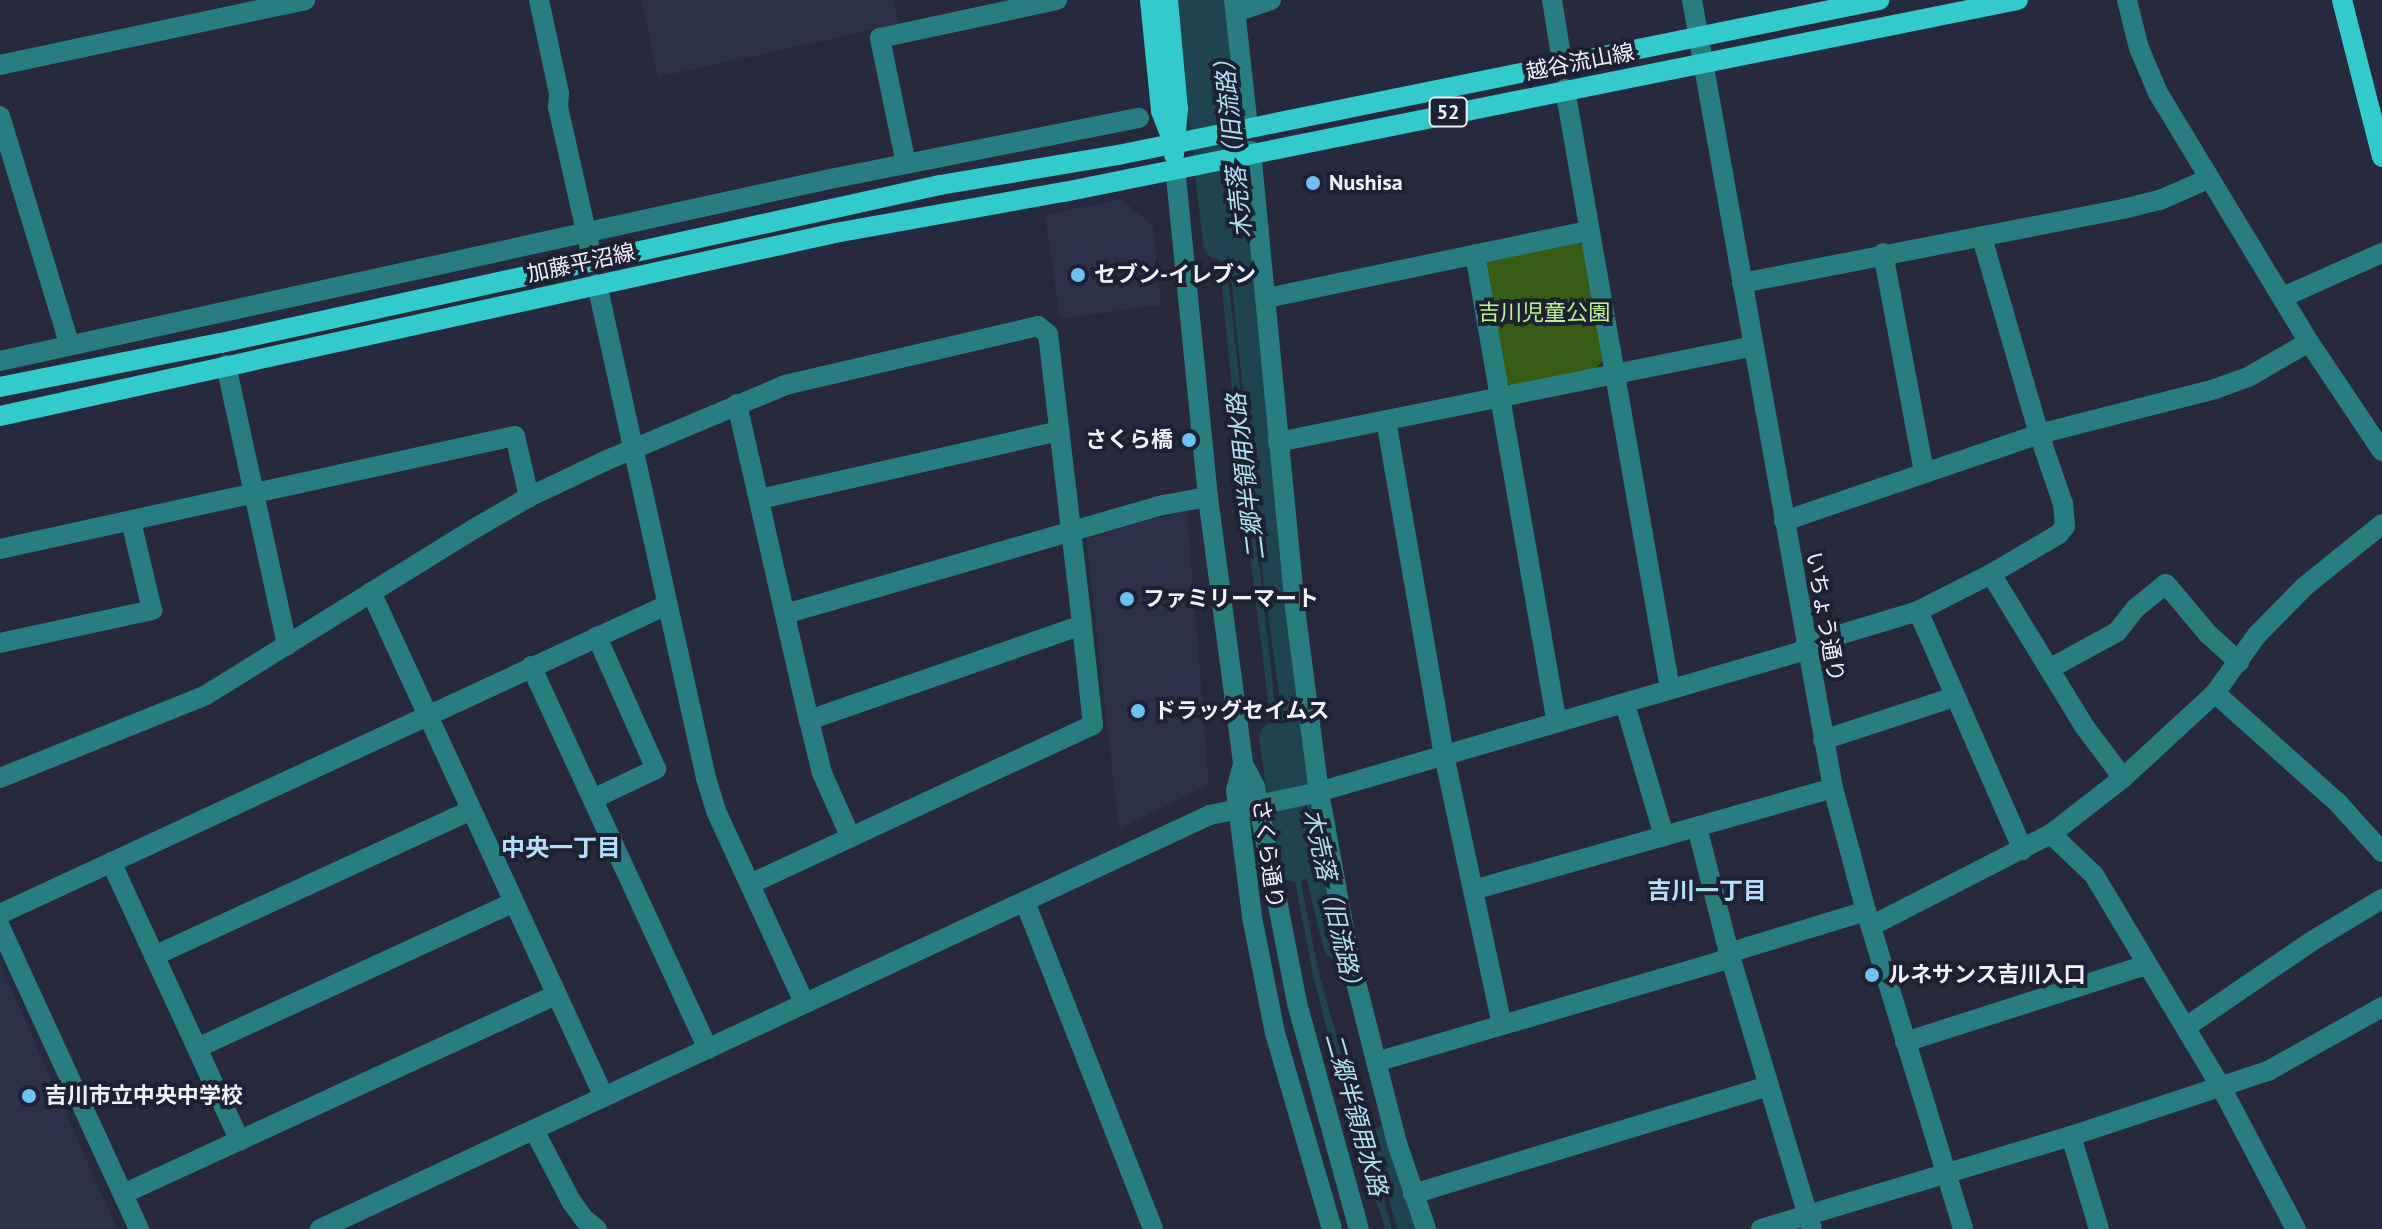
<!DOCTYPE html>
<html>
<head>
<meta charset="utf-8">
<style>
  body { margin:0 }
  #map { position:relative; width:2382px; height:1229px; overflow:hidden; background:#262a3c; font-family:"PT Sans","Noto Sans JP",sans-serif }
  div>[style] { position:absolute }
  .built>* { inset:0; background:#2c3149 }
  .green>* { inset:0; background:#375a14 }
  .water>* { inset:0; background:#1f4450 }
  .river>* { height:32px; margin:-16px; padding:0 16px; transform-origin:16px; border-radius:16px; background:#1f4450 }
  .minor>* { height:20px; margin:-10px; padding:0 10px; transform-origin:10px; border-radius:10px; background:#287d7e }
  .major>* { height:20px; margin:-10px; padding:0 10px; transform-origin:10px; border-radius:10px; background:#33cacb }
  .dots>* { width:22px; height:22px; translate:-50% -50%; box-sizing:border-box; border:4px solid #1d2132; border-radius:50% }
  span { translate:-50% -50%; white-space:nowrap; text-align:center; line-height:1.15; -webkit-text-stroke:8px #1d2132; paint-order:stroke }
  .shield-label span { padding:2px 6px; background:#1d2132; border:2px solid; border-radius:6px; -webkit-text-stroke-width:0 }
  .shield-label { font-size:20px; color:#eff2fe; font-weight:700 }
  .street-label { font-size:22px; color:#eff2fe }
  .poi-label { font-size:22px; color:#eff2fe; font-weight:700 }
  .left { translate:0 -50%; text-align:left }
  .right { translate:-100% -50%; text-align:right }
  .park-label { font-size:22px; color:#b9f48c }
  .water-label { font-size:24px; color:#ade1f3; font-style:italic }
  .neighbourhood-label { font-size:24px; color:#b3dffa; font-weight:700 }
</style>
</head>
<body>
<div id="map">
  <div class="built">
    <div style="clip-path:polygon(641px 0,894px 0,899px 24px,658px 77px)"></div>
    <div style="clip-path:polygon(1122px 199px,1153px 227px,1161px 305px,1060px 319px,1045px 215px)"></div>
    <div style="clip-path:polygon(1187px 510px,1209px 785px,1119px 829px,1086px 538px)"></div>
    <div style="clip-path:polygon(0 963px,117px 1229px,0 1229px)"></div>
  </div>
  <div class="green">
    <div style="clip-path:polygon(1577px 240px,1583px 245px,1603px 361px,1596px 368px,1511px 386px,1505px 381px,1485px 265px,1488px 260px)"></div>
  </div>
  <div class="water">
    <div style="clip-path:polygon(1187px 0,1193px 0,1207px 98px,1199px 94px)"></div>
    <div style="clip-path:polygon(1219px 197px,1283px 778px,1278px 781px,1243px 498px,1213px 199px)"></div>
    <div style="clip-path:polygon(1289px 822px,1319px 974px,1392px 1229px,1385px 1229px,1347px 1108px,1313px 975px,1284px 823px)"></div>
  </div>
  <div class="river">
    <div style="left:1191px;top:0;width:245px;rotate:83.4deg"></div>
    <div style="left:1218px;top:0;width:563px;rotate:83.99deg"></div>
    <div style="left:1277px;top:560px;width:298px;rotate:82.3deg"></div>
    <div style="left:1317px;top:855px;width:92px;rotate:76.1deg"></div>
    <div style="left:1275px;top:738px;width:130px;rotate:81.1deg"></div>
    <div style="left:1388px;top:1140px;width:93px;rotate:73.7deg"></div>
  </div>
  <div class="minor">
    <div style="left:539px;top:0;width:95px;rotate:77.9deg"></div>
    <div style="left:559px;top:93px;width:14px;rotate:94deg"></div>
    <div style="left:558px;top:107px;width:159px;rotate:77.3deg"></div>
    <div style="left:1234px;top:0;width:128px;rotate:83.7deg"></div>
    <div style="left:1552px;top:0;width:63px;rotate:80.8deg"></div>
    <div style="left:1692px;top:0;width:801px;rotate:79.86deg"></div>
    <div style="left:1833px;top:788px;width:127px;rotate:75deg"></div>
    <div style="left:1866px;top:911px;width:332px;rotate:73deg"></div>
    <div style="left:2127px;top:0;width:49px;rotate:76deg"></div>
    <div style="left:2139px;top:48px;width:49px;rotate:67.1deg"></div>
    <div style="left:2158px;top:93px;width:291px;rotate:58.8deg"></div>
    <div style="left:2309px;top:342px;width:131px;rotate:56.2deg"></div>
    <div style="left:1236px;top:12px;width:37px;rotate:-19deg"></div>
    <div style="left:0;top:65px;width:312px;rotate:-12deg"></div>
    <div style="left:1565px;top:89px;width:609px;rotate:80.07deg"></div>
    <div style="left:0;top:116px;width:240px;rotate:73.1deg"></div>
    <div style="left:1251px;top:151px;width:459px;rotate:84.5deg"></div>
    <div style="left:1295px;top:608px;width:186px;rotate:82.6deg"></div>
    <div style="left:1319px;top:792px;width:162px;rotate:79.7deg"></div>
    <div style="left:1348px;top:951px;width:198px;rotate:75.7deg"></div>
    <div style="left:1397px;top:1143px;width:91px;rotate:71.4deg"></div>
    <div style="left:906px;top:164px;width:129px;rotate:-101.7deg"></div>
    <div style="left:880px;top:38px;width:181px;rotate:-12.1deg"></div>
    <div style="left:1175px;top:167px;width:332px;rotate:84.3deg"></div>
    <div style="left:1208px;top:497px;width:269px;rotate:82.5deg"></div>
    <div style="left:1243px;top:764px;width:26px;rotate:62deg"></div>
    <div style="left:1255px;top:787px;width:220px;rotate:79deg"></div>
    <div style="left:1297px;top:1003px;width:234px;rotate:74.7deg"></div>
    <div style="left:1883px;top:253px;width:224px;rotate:79.4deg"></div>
    <div style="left:1475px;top:254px;width:475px;rotate:80.1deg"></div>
    <div style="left:1742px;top:283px;width:388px;rotate:-11deg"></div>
    <div style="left:2123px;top:209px;width:38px;rotate:-14deg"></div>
    <div style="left:2160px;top:200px;width:52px;rotate:-23.6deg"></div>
    <div style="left:597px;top:284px;width:506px;rotate:77.56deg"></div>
    <div style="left:706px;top:778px;width:34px;rotate:73deg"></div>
    <div style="left:716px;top:811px;width:210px;rotate:65.3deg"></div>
    <div style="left:2283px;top:297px;width:108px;rotate:-24deg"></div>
    <div style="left:1267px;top:298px;width:329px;rotate:-11.8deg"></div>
    <div style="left:0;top:361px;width:845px;rotate:-12.37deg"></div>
    <div style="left:825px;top:180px;width:320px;rotate:-11.2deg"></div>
    <div style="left:226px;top:365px;width:287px;rotate:77.7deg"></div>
    <div style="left:737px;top:404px;width:324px;rotate:77.2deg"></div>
    <div style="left:1386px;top:420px;width:340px;rotate:80.2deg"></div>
    <div style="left:1444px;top:755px;width:276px;rotate:77.9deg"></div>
    <div style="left:1278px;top:442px;width:485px;rotate:-11.4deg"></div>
    <div style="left:760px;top:499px;width:307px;rotate:-12.8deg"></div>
    <div style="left:1784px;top:521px;width:269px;rotate:-18.8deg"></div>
    <div style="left:2039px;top:434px;width:182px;rotate:-14.3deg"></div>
    <div style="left:2215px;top:389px;width:37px;rotate:-20deg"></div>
    <div style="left:2250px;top:376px;width:68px;rotate:-30deg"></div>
    <div style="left:0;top:549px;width:527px;rotate:-12.38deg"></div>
    <div style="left:515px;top:436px;width:63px;rotate:77.1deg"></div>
    <div style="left:1991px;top:574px;width:178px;rotate:58.5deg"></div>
    <div style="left:2084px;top:726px;width:65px;rotate:53.1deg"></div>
    <div style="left:371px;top:592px;width:556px;rotate:65.23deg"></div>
    <div style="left:1918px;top:611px;width:261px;rotate:66.3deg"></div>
    <div style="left:785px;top:614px;width:393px;rotate:-16.1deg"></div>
    <div style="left:1163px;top:505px;width:46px;rotate:-10.1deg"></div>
    <div style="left:0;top:643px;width:156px;rotate:-12.2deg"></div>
    <div style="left:152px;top:610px;width:91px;rotate:-103.3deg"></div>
    <div style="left:1805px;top:645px;width:118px;rotate:-16.7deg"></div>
    <div style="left:1918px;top:611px;width:82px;rotate:-26.9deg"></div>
    <div style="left:1991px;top:574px;width:79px;rotate:-30.5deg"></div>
    <div style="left:2059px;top:534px;width:10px;rotate:-53deg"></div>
    <div style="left:2065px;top:526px;width:22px;rotate:-95deg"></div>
    <div style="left:2063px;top:504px;width:74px;rotate:-108.9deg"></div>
    <div style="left:2039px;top:434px;width:204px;rotate:-106.2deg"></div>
    <div style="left:531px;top:666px;width:422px;rotate:65.2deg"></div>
    <div style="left:2049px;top:669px;width:77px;rotate:-28.6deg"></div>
    <div style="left:2117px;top:632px;width:31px;rotate:-52deg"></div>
    <div style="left:2136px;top:608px;width:38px;rotate:-39deg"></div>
    <div style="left:2166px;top:584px;width:65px;rotate:50deg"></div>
    <div style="left:2208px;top:634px;width:42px;rotate:42.1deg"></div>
    <div style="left:2215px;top:693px;width:165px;rotate:41.8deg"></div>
    <div style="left:2338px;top:803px;width:66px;rotate:48.1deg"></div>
    <div style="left:1625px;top:704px;width:138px;rotate:73.5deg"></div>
    <div style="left:1823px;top:740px;width:138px;rotate:-18.2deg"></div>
    <div style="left:1243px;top:764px;width:27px;rotate:105deg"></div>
    <div style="left:1236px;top:790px;width:128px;rotate:82.8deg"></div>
    <div style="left:1252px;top:917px;width:118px;rotate:78.8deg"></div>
    <div style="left:1275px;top:1033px;width:204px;rotate:73.8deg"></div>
    <div style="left:0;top:778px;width:222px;rotate:-21.9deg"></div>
    <div style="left:206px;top:695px;width:313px;rotate:-31.8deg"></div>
    <div style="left:472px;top:530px;width:66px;rotate:-30.1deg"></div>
    <div style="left:529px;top:497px;width:86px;rotate:-25.4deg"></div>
    <div style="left:607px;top:460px;width:193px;rotate:-22.8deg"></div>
    <div style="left:785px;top:385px;width:260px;rotate:-13.1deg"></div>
    <div style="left:1038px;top:326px;width:13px;rotate:39deg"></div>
    <div style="left:1048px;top:334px;width:293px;rotate:83.3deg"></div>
    <div style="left:593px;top:799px;width:70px;rotate:-25.5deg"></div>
    <div style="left:656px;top:769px;width:145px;rotate:-114.1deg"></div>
    <div style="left:1697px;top:827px;width:133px;rotate:75.7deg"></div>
    <div style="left:1730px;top:956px;width:285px;rotate:73.3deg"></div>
    <div style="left:2051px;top:834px;width:59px;rotate:43.6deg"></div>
    <div style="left:2094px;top:875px;width:247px;rotate:59.1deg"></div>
    <div style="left:2221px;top:1087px;width:161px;rotate:62.2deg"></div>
    <div style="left:111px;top:862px;width:307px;rotate:65.2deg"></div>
    <div style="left:750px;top:884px;width:378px;rotate:-24.9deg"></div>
    <div style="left:1093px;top:725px;width:101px;rotate:-96.3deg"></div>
    <div style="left:1082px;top:625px;width:289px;rotate:160.8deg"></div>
    <div style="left:809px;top:720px;width:55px;rotate:76.2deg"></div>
    <div style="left:822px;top:773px;width:69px;rotate:66deg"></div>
    <div style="left:1473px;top:890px;width:374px;rotate:-15.8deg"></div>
    <div style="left:1025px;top:902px;width:351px;rotate:68.6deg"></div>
    <div style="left:0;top:914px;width:735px;rotate:-24.86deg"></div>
    <div style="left:1871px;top:926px;width:202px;rotate:-27.1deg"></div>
    <div style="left:2051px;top:834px;width:91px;rotate:-37.9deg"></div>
    <div style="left:2123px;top:778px;width:125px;rotate:-42.7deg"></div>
    <div style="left:2215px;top:693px;width:72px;rotate:-54.1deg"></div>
    <div style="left:2257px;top:635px;width:67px;rotate:-45.6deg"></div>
    <div style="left:2304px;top:587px;width:100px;rotate:-38.9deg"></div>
    <div style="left:0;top:927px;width:332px;rotate:65.3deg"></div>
    <div style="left:154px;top:956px;width:349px;rotate:-24.7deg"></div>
    <div style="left:2186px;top:1027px;width:153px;rotate:-34.3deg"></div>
    <div style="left:2312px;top:941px;width:82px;rotate:-31deg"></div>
    <div style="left:1905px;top:1042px;width:254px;rotate:-17.7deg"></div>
    <div style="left:197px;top:1048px;width:349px;rotate:-24.7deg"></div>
    <div style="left:1376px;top:1062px;width:359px;rotate:-16.3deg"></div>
    <div style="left:1721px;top:961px;width:20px;rotate:-33deg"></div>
    <div style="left:1738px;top:950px;width:134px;rotate:-16.9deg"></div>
    <div style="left:534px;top:1130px;width:80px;rotate:62.5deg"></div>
    <div style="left:571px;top:1201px;width:22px;rotate:54deg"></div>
    <div style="left:584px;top:1219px;width:16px;rotate:38deg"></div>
    <div style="left:2071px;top:1136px;width:97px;rotate:73.2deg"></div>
    <div style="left:123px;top:1194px;width:477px;rotate:-24.7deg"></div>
    <div style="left:1413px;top:1194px;width:372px;rotate:-16.9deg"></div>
    <div style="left:320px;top:1229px;width:982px;rotate:-24.95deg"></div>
    <div style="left:1210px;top:815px;width:107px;rotate:-11.8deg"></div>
    <div style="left:1315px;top:793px;width:511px;rotate:-16.24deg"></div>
    <div style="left:1761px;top:1229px;width:324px;rotate:-16.7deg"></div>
    <div style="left:2071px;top:1136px;width:207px;rotate:-18.3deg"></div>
    <div style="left:2268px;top:1071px;width:131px;rotate:-29.3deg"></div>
  </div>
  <div class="major">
    <div style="left:1150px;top:0;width:112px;rotate:84.3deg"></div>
    <div style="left:1161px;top:111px;width:30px;rotate:69deg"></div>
    <div style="left:1168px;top:0;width:109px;rotate:84.8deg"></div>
    <div style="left:1178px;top:109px;width:46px;rotate:95deg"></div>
    <div style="left:2342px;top:0;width:162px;rotate:75.7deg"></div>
    <div style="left:0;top:387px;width:225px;rotate:-11.3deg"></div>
    <div style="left:221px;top:343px;width:736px;rotate:-12.39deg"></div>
    <div style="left:940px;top:185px;width:181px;rotate:-9.6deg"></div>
    <div style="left:1118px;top:155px;width:777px;rotate:-11.51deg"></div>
    <div style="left:0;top:416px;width:855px;rotate:-12.36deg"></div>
    <div style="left:835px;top:233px;width:233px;rotate:-10.2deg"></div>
    <div style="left:1064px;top:192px;width:973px;rotate:-11.38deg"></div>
  </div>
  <div class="dots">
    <div style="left:1313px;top:183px;background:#6ec2f3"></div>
    <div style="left:1078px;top:275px;background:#6ec2f3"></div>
    <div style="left:1189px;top:440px;background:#6ec2f3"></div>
    <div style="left:1127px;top:599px;background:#6ec2f3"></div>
    <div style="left:1138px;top:711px;background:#6ec2f3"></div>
    <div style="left:1872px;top:975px;background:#6ec2f3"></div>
    <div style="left:29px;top:1096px;background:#6ec2f3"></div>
  </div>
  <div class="shield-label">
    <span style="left:1448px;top:112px">52</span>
  </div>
  <div class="street-label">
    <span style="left:1580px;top:62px;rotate:-11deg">越谷流山線</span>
    <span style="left:581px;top:263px;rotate:-12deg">加藤平沼線</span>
    <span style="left:1825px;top:617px;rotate:80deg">いちょう通り</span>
    <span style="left:1268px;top:854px;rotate:82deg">さくら通り</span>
  </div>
  <div class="poi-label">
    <span class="left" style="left:1329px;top:183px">Nushisa</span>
    <span class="left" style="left:1094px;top:275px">セブン-イレブン</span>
    <span class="right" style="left:1173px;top:440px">さくら橋</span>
    <span class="left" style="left:1143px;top:599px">ファミリーマート</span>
    <span class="left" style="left:1154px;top:711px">ドラッグセイムス</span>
    <span class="left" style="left:1888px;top:975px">ルネサンス吉川入口</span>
    <span class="left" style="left:45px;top:1096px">吉川市立中央中学校</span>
  </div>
  <div class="park-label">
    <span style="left:1544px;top:313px">吉川児童公園</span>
  </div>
  <div class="water-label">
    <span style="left:1233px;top:143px;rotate:-96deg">木売落（旧流路）</span>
    <span style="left:1246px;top:477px;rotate:-97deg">二郷半領用水路</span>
    <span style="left:1333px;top:903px;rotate:77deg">木売落（旧流路）</span>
    <span style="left:1356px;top:1114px;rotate:74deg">二郷半領用水路</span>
  </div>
  <div class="neighbourhood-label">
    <span style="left:561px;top:848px">中央一丁目</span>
    <span style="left:1707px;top:891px">吉川一丁目</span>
  </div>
</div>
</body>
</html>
